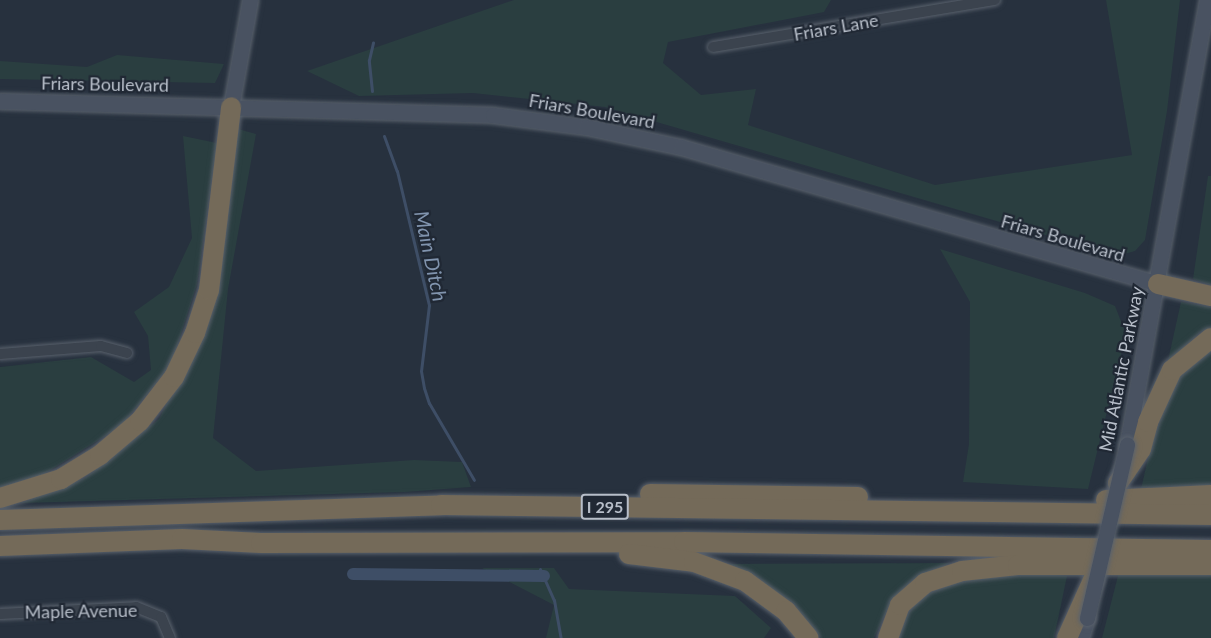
<!DOCTYPE html>
<html>
<head>
<meta charset="utf-8">
<style>
  body { margin:0 }
  #map { position:relative; width:1211px; height:638px; overflow:hidden; background:#27313e; font-family:Lato,sans-serif }
  div>[style] { position:absolute }
  .green>* { inset:0; background:#2a3e40 }
  .stream>* { height:3px; margin:-1.5px; padding:0 1.5px; transform-origin:1.5px; border-radius:1.5px; background:#3e4e66 }
  .canal>* { height:12px; margin:-6px; padding:0 6px; transform-origin:6px; border-radius:6px; background:#3e4e66 }
  .roads { filter:drop-shadow(0 0 2px #59616c) drop-shadow(0 0 2px #59616c) }
  .street>* { height:10px; margin:-5px; padding:0 5px; transform-origin:5px; border-radius:5px; background:#3b434e }
  .secondary>* { height:15px; margin:-7.5px; padding:0 7.5px; transform-origin:7.5px; border-radius:7.5px; background:#495261 }
  .highway>* { height:20px; margin:-10px; padding:0 10px; transform-origin:10px; border-radius:10px; background:#746a59 }
  .bridges { filter:drop-shadow(0 0 2px #59616c) drop-shadow(0 0 2px #59616c) }
  .secondary-bridge>* { height:15px; margin:-7.5px; padding:0 7.5px; transform-origin:7.5px; border-radius:7.5px; background:#495261 }
  span { translate:-50% -50%; white-space:nowrap; text-align:center; line-height:1.15; -webkit-text-stroke:4.5px #202834; paint-order:stroke }
  .shield-label span { padding:2px 4px; background:#202834; border:2px solid; border-radius:4px; -webkit-text-stroke-width:0 }
  .shield-label { font-size:16px; color:#b7bec9; font-weight:700 }
  .street-label { font-size:18px; color:#b7bec9 }
  .water-label { font-size:20px; color:#8194ae; font-style:italic }
</style>
</head>
<body>
<div id="map">
  <div class="green">
    <div style="clip-path:polygon(514px 0,831px 0,824px 12px,668px 42px,663px 63px,701px 95px,756px 89px,748px 125px,935px 185px,1132px 155px,1106px 0,1180px 0,1167px 111px,1145px 240px,1135px 251px,1117px 256px,605px 107px,473px 93px,359px 96px,307px 71px)"></div>
    <div style="clip-path:polygon(117px 55px,224px 64px,215px 83px,0 79px,0 61px,87px 67px)"></div>
    <div style="clip-path:polygon(238px 129px,256px 134px,228px 289px,213px 438px,256px 471px,414px 460px,462px 462px,471px 487px,405px 492px,21px 503px,85px 478px,159px 419px,213px 311px)"></div>
    <div style="clip-path:polygon(183px 136px,217px 143px,197px 284px,171px 365px,121px 426px,25px 486px,0 489px,0 367px,91px 357px,134px 382px,151px 370px,148px 336px,134px 312px,169px 287px,192px 238px)"></div>
    <div style="clip-path:polygon(1208px 176px,1211px 176px,1211px 285px,1193px 279px)"></div>
    <div style="clip-path:polygon(940px 249px,1085px 293px,1115px 306px,1126px 334px,1088px 489px,963px 482px,969px 444px,970px 302px)"></div>
    <div style="clip-path:polygon(1181px 302px,1211px 307px,1211px 329px,1200px 332px,1167px 365px)"></div>
    <div style="clip-path:polygon(1211px 348px,1211px 490px,1141px 489px,1157px 419px,1177px 375px)"></div>
    <div style="clip-path:polygon(949px 563px,890px 604px,874px 638px,821px 638px,793px 603px,723px 564px)"></div>
    <div style="clip-path:polygon(482px 568px,554px 568px,569px 589px,735px 596px,771px 628px,764px 638px,546px 638px,554px 605px)"></div>
    <div style="clip-path:polygon(1119px 572px,1211px 573px,1211px 638px,1102px 638px)"></div>
    <div style="clip-path:polygon(1043px 574px,1067px 576px,1054px 638px,894px 638px,907px 611px,929px 591px,961px 578px)"></div>
  </div>
  <div class="stream">
    <div style="left:372px;top:91px;width:31px;rotate:-96deg"></div>
    <div style="left:369px;top:60px;width:18px;rotate:-77deg"></div>
    <div style="left:384px;top:136px;width:37px;rotate:70deg"></div>
    <div style="left:397px;top:171px;width:138px;rotate:76.6deg"></div>
    <div style="left:429px;top:305px;width:66px;rotate:96.9deg"></div>
    <div style="left:421px;top:371px;width:17px;rotate:80deg"></div>
    <div style="left:424px;top:388px;width:16px;rotate:72deg"></div>
    <div style="left:429px;top:403px;width:89px;rotate:59.7deg"></div>
    <div style="left:540px;top:569px;width:34px;rotate:66deg"></div>
    <div style="left:554px;top:600px;width:39px;rotate:80deg"></div>
  </div>
  <div class="canal">
    <div style="left:353px;top:574px;width:191px;rotate:0.6deg"></div>
  </div>
  <div class="roads">
    <div class="street">
      <div style="left:713px;top:47px;width:286px;rotate:-9.5deg"></div>
      <div style="left:0;top:354px;width:101px;rotate:-4.5deg"></div>
      <div style="left:101px;top:346px;width:27px;rotate:15deg"></div>
      <div style="left:0;top:614px;width:136px;rotate:-2.9deg"></div>
      <div style="left:136px;top:607px;width:27px;rotate:22deg"></div>
      <div style="left:161px;top:617px;width:23px;rotate:67deg"></div>
    </div>
    <div class="secondary">
      <div style="left:0;top:101px;width:493px;rotate:1.6deg"></div>
      <div style="left:493px;top:115px;width:94px;rotate:7.4deg"></div>
      <div style="left:586px;top:127px;width:97px;rotate:11.9deg"></div>
      <div style="left:681px;top:147px;width:496px;rotate:16deg"></div>
      <div style="left:231px;top:107px;width:109px;rotate:-79.9deg"></div>
      <div style="left:1127px;top:445px;width:452px;rotate:-79.8deg"></div>
      <div style="left:1081px;top:638px;width:21px;rotate:-73deg"></div>
    </div>
    <div class="highway">
      <div style="left:1158px;top:284px;width:54px;rotate:12.8deg"></div>
      <div style="left:1118px;top:483px;width:41px;rotate:-55.9deg"></div>
      <div style="left:1141px;top:449px;width:28px;rotate:-75deg"></div>
      <div style="left:1148px;top:422px;width:57px;rotate:-65.2deg"></div>
      <div style="left:1172px;top:370px;width:50px;rotate:-39.4deg"></div>
      <div style="left:650px;top:494px;width:208px;rotate:0.8deg"></div>
      <div style="left:0;top:498px;width:64px;rotate:-17.3deg"></div>
      <div style="left:61px;top:479px;width:46px;rotate:-31.6deg"></div>
      <div style="left:100px;top:455px;width:52px;rotate:-40.4deg"></div>
      <div style="left:140px;top:421px;width:56px;rotate:-52.3deg"></div>
      <div style="left:174px;top:377px;width:49px;rotate:-64.5deg"></div>
      <div style="left:195px;top:333px;width:45px;rotate:-72deg"></div>
      <div style="left:209px;top:290px;width:184px;rotate:-83.1deg"></div>
      <div style="left:1106px;top:500px;width:105px;rotate:-2.7deg"></div>
      <div style="left:0;top:520px;width:441px;rotate:-1.9deg"></div>
      <div style="left:441px;top:505px;width:770px;rotate:0.74deg"></div>
      <div style="left:0;top:546px;width:182px;rotate:-2.2deg"></div>
      <div style="left:182px;top:539px;width:79px;rotate:2.9deg"></div>
      <div style="left:261px;top:543px;width:423px;rotate:-0.1deg"></div>
      <div style="left:684px;top:542px;width:527px;rotate:0.87deg"></div>
      <div style="left:629px;top:554px;width:65px;rotate:7deg"></div>
      <div style="left:694px;top:562px;width:54px;rotate:20.4deg"></div>
      <div style="left:745px;top:581px;width:51px;rotate:36.2deg"></div>
      <div style="left:786px;top:611px;width:35px;rotate:50deg"></div>
      <div style="left:888px;top:638px;width:35px;rotate:-70deg"></div>
      <div style="left:900px;top:605px;width:33px;rotate:-41deg"></div>
      <div style="left:925px;top:583px;width:39px;rotate:-18deg"></div>
      <div style="left:962px;top:571px;width:56px;rotate:-6.1deg"></div>
      <div style="left:1018px;top:565px;width:193px"></div>
      <div style="left:1067px;top:638px;width:66px;rotate:-65.8deg"></div>
    </div>
  </div>
  <div class="bridges">
    <div class="secondary-bridge">
      <div style="left:1087px;top:618px;width:178px;rotate:-77deg"></div>
    </div>
  </div>
  <div class="shield-label">
    <span style="left:605px;top:507px">I 295</span>
  </div>
  <div class="street-label">
    <span style="left:836px;top:27px;rotate:-10deg">Friars Lane</span>
    <span style="left:105px;top:84px;rotate:1deg">Friars Boulevard</span>
    <span style="left:592px;top:111px;rotate:10deg">Friars Boulevard</span>
    <span style="left:1063px;top:238px;rotate:16deg">Friars Boulevard</span>
    <span style="left:1121px;top:369px;rotate:-79deg">Mid Atlantic Parkway</span>
    <span style="left:81px;top:611px;rotate:-1deg">Maple Avenue</span>
  </div>
  <div class="water-label">
    <span style="left:431px;top:256px;rotate:78deg">Main Ditch</span>
  </div>
</div>
</body>
</html>
